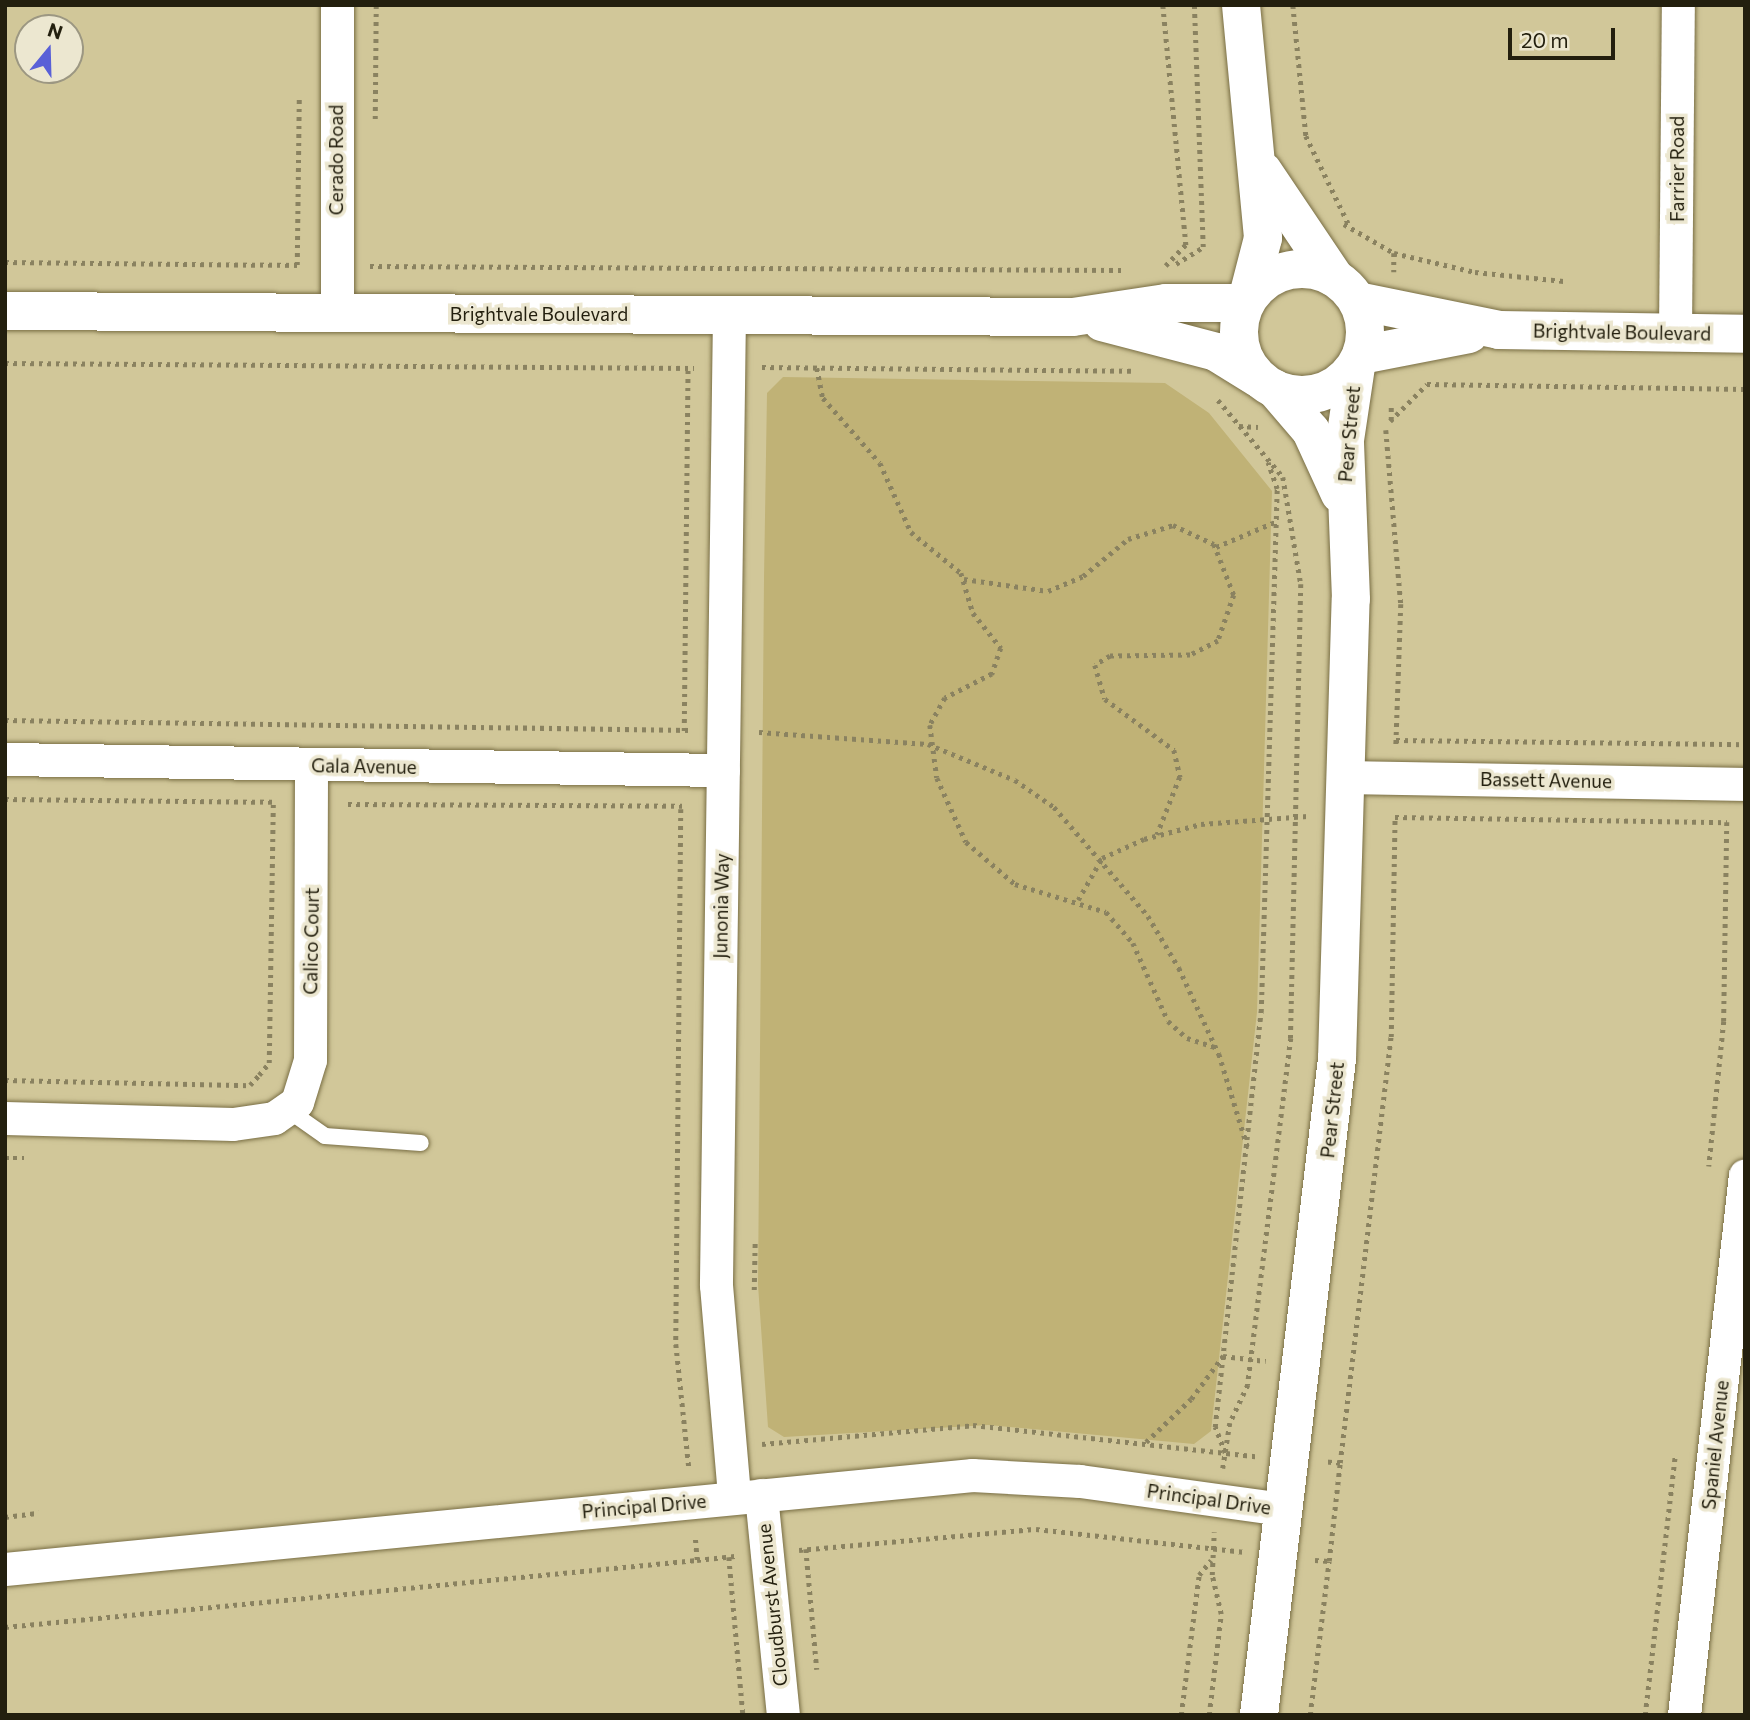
<!DOCTYPE html>
<html>
<head>
<meta charset="utf-8">
<style>
  body { margin:0 }
  #map { position:relative; width:1750px; height:1720px; overflow:hidden; background:#d1c799; font-family:Commissioner,sans-serif }
  div>[style] { position:absolute }
  .green>* { inset:0; background:#c0b276 }
  .path>* { height:4.5px; margin-top:-2.25px; transform-origin:0; background:repeating-linear-gradient(90deg,#8a8260 0 3.5px,transparent 0 8.5px) }
  .roads { filter:drop-shadow(0 0 2px #796e44) drop-shadow(0 0 2px #796e44) }
  .service>* { height:16px; margin:-8px; padding:0 8px; transform-origin:8px; border-radius:8px; background:#fff }
  .minor>* { height:33px; margin:-16.5px; padding:0 16.5px; transform-origin:16.5px; border-radius:16.5px; background:#fff }
  .tertiary>* { height:38px; margin:-19px; padding:0 19px; transform-origin:19px; border-radius:19px; background:#fff }
  .tertiary>.ring { margin:-19px; padding:0; box-sizing:content-box; background:none; border:38px solid #fff; border-radius:50% }
  span { translate:-50% -50%; white-space:nowrap; text-align:center; line-height:1.15; -webkit-text-stroke:7px #ece7d0; paint-order:stroke }
  .street-label { font-size:19px; color:#231f0e }
  .frame { position:absolute; inset:0; border:7px solid #231f0e; pointer-events:none }
  .north { position:absolute; left:14px; top:14px; width:70px; height:70px; box-sizing:border-box; background:#ece7d0; border:2px solid #9c9782; border-radius:50%; rotate:19deg; font-size:19px; font-weight:700; line-height:28px; text-align:center; color:#231f0e }
  .north::after { content:''; display:block; margin:auto; width:24px; height:32px; background:#5960d7; clip-path:polygon(50% 0,100% 100%,50% 72%,0 100%) }
  .scale { position:absolute; left:1508px; top:28px; width:107px; height:32px; box-sizing:border-box; border:4px solid #231f0e; border-top:0; padding-left:9px; font-size:21px; line-height:24px; white-space:nowrap; color:#231f0e; -webkit-text-stroke:5px #ece7d0; paint-order:stroke }
</style>
</head>
<body>
<div id="map">
  <div class="green">
    <div style="clip-path:polygon(783px 377px,1165px 383px,1209px 413px,1272px 491px,1257px 1012px,1211px 1431px,1194px 1444px,988px 1425px,784px 1437px,768px 1427px,758px 1285px,764px 578px,767px 393px)"></div>
  </div>
  <div class="path">
    <div style="left:1163px;top:5px;width:241px;rotate:84.5deg"></div>
    <div style="left:1186px;top:245px;width:29px;rotate:134deg"></div>
    <div style="left:1293px;top:5px;width:132px;rotate:84.3deg"></div>
    <div style="left:1306px;top:136px;width:97px;rotate:64.2deg"></div>
    <div style="left:375px;top:119px;width:114px;rotate:-89.5deg"></div>
    <div style="left:1344px;top:224px;width:58px;rotate:30.1deg"></div>
    <div style="left:1394px;top:253px;width:19px;rotate:90deg"></div>
    <div style="left:1394px;top:253px;width:83px;rotate:13.2deg"></div>
    <div style="left:1475px;top:272px;width:89px;rotate:5.8deg"></div>
    <div style="left:5px;top:262px;width:297px;rotate:0.6deg"></div>
    <div style="left:1176px;top:264px;width:32px;rotate:-32deg"></div>
    <div style="left:1203px;top:247px;width:242px;rotate:-92.1deg"></div>
    <div style="left:297px;top:265px;width:168px;rotate:-89.3deg"></div>
    <div style="left:370px;top:266px;width:751px;rotate:0.31deg"></div>
    <div style="left:5px;top:363px;width:689px;rotate:0.42deg"></div>
    <div style="left:762px;top:367px;width:369px;rotate:0.6deg"></div>
    <div style="left:817px;top:368px;width:31px;rotate:79deg"></div>
    <div style="left:823px;top:398px;width:86px;rotate:48.8deg"></div>
    <div style="left:880px;top:463px;width:76px;rotate:65.8deg"></div>
    <div style="left:911px;top:532px;width:65px;rotate:39.4deg"></div>
    <div style="left:961px;top:573px;width:42px;rotate:73.3deg"></div>
    <div style="left:973px;top:613px;width:45px;rotate:51.3deg"></div>
    <div style="left:1001px;top:648px;width:28px;rotate:109deg"></div>
    <div style="left:992px;top:674px;width:53px;rotate:152.9deg"></div>
    <div style="left:945px;top:698px;width:31px;rotate:119deg"></div>
    <div style="left:930px;top:725px;width:53px;rotate:82.5deg"></div>
    <div style="left:937px;top:778px;width:70px;rotate:65.6deg"></div>
    <div style="left:966px;top:842px;width:65px;rotate:40.6deg"></div>
    <div style="left:1015px;top:884px;width:95px;rotate:17.1deg"></div>
    <div style="left:1106px;top:912px;width:41px;rotate:48.9deg"></div>
    <div style="left:1133px;top:943px;width:85px;rotate:65.8deg"></div>
    <div style="left:1168px;top:1021px;width:25px;rotate:42deg"></div>
    <div style="left:1187px;top:1038px;width:32px;rotate:18deg"></div>
    <div style="left:1218px;top:400px;width:101px;rotate:49.8deg"></div>
    <div style="left:1283px;top:477px;width:109px;rotate:80.5deg"></div>
    <div style="left:1301px;top:584px;width:454px;rotate:91.3deg"></div>
    <div style="left:1291px;top:1038px;width:350px;rotate:97.1deg"></div>
    <div style="left:1248px;top:1385px;width:42px;rotate:115.3deg"></div>
    <div style="left:1230px;top:1423px;width:46px;rotate:98.8deg"></div>
    <div style="left:1391px;top:420px;width:17px;rotate:-90deg"></div>
    <div style="left:1390px;top:421px;width:52px;rotate:-45deg"></div>
    <div style="left:1427px;top:384px;width:318px;rotate:0.9deg"></div>
    <div style="left:1239px;top:426px;width:19px;rotate:3deg"></div>
    <div style="left:1386px;top:430px;width:175px;rotate:85.1deg"></div>
    <div style="left:1401px;top:604px;width:141px;rotate:92deg"></div>
    <div style="left:1216px;top:547px;width:64px;rotate:-23deg"></div>
    <div style="left:964px;top:579px;width:85px;rotate:8.1deg"></div>
    <div style="left:1048px;top:591px;width:38px;rotate:-23deg"></div>
    <div style="left:1083px;top:576px;width:58px;rotate:-39.4deg"></div>
    <div style="left:1128px;top:539px;width:47px;rotate:-17.3deg"></div>
    <div style="left:1173px;top:525px;width:45px;rotate:24.9deg"></div>
    <div style="left:1214px;top:544px;width:55px;rotate:68.6deg"></div>
    <div style="left:1234px;top:595px;width:49px;rotate:109.2deg"></div>
    <div style="left:1218px;top:641px;width:31px;rotate:153deg"></div>
    <div style="left:1190px;top:655px;width:80px;rotate:179.3deg"></div>
    <div style="left:1110px;top:656px;width:17px;rotate:149deg"></div>
    <div style="left:1095px;top:665px;width:35px;rotate:74deg"></div>
    <div style="left:1105px;top:699px;width:86px;rotate:36.5deg"></div>
    <div style="left:1174px;top:750px;width:28px;rotate:77deg"></div>
    <div style="left:1180px;top:777px;width:62px;rotate:111.6deg"></div>
    <div style="left:5px;top:720px;width:685px;rotate:0.84deg"></div>
    <div style="left:684px;top:731px;width:363px;rotate:-89.4deg"></div>
    <div style="left:759px;top:732px;width:169px;rotate:4.1deg"></div>
    <div style="left:928px;top:744px;width:94px;rotate:22.5deg"></div>
    <div style="left:1015px;top:780px;width:47px;rotate:34.7deg"></div>
    <div style="left:1054px;top:807px;width:144px;rotate:49.2deg"></div>
    <div style="left:1148px;top:916px;width:61px;rotate:59.2deg"></div>
    <div style="left:1179px;top:968px;width:95px;rotate:65.1deg"></div>
    <div style="left:1219px;top:1054px;width:98px;rotate:72.9deg"></div>
    <div style="left:1396px;top:740px;width:349px;rotate:0.7deg"></div>
    <div style="left:5px;top:799px;width:268px;rotate:0.6deg"></div>
    <div style="left:348px;top:804px;width:334px;rotate:0.3deg"></div>
    <div style="left:681px;top:809px;width:535px;rotate:90.54deg"></div>
    <div style="left:676px;top:1344px;width:124px;rotate:84deg"></div>
    <div style="left:1078px;top:900px;width:48px;rotate:-60.3deg"></div>
    <div style="left:1102px;top:858px;width:46px;rotate:-24.3deg"></div>
    <div style="left:1144px;top:839px;width:59px;rotate:-14.7deg"></div>
    <div style="left:1201px;top:824px;width:107px;rotate:-4.3deg"></div>
    <div style="left:5px;top:1080px;width:245px;rotate:1.2deg"></div>
    <div style="left:250px;top:1085px;width:13px;rotate:-48deg"></div>
    <div style="left:259px;top:1075px;width:16px;rotate:-50deg"></div>
    <div style="left:269px;top:1063px;width:261px;rotate:-89.1deg"></div>
    <div style="left:5px;top:1158px;width:19px"></div>
    <div style="left:754px;top:1290px;width:51px;rotate:-88.9deg"></div>
    <div style="left:1146px;top:1442px;width:62px;rotate:-43.7deg"></div>
    <div style="left:1191px;top:1399px;width:54px;rotate:-53.3deg"></div>
    <div style="left:1223px;top:1356px;width:43px;rotate:6.6deg"></div>
    <div style="left:762px;top:1444px;width:212px;rotate:-5.1deg"></div>
    <div style="left:973px;top:1425px;width:284px;rotate:6.3deg"></div>
    <div style="left:1225px;top:1453px;width:28px;rotate:-111deg"></div>
    <div style="left:1215px;top:1427px;width:418px;rotate:-83.7deg"></div>
    <div style="left:1261px;top:1012px;width:523px;rotate:-88.25deg"></div>
    <div style="left:1277px;top:489px;width:28px;rotate:-109deg"></div>
    <div style="left:1340px;top:1463px;width:429px;rotate:-83.2deg"></div>
    <div style="left:1391px;top:1037px;width:220px;rotate:-89deg"></div>
    <div style="left:1395px;top:817px;width:332px;rotate:0.9deg"></div>
    <div style="left:1727px;top:822px;width:199px;rotate:90.9deg"></div>
    <div style="left:1724px;top:1021px;width:146px;rotate:95.9deg"></div>
    <div style="left:5px;top:1517px;width:34px;rotate:-7deg"></div>
    <div style="left:806px;top:1549px;width:121px;rotate:84.8deg"></div>
    <div style="left:799px;top:1550px;width:238px;rotate:-5.1deg"></div>
    <div style="left:1036px;top:1529px;width:208px;rotate:6.3deg"></div>
    <div style="left:729px;top:1557px;width:159px;rotate:84.9deg"></div>
    <div style="left:697px;top:1560px;width:38px;rotate:-6deg"></div>
    <div style="left:1315px;top:1560px;width:14px;rotate:4deg"></div>
    <div style="left:1329px;top:1561px;width:99px;rotate:-83.6deg"></div>
    <div style="left:1340px;top:1463px;width:14px;rotate:-176deg"></div>
    <div style="left:5px;top:1627px;width:695px;rotate:-5.53deg"></div>
    <div style="left:697px;top:1560px;width:25px;rotate:-95deg"></div>
    <div style="left:1181px;top:1715px;width:141px;rotate:-82.7deg"></div>
    <div style="left:1199px;top:1575px;width:19px;rotate:-51deg"></div>
    <div style="left:1209px;top:1715px;width:102px;rotate:-83.2deg"></div>
    <div style="left:1221px;top:1614px;width:40px;rotate:-103deg"></div>
    <div style="left:1212px;top:1575px;width:43px;rotate:-87.3deg"></div>
    <div style="left:1310px;top:1715px;width:155px;rotate:-83deg"></div>
    <div style="left:1645px;top:1715px;width:260px;rotate:-83.4deg"></div>
  </div>
  <div class="roads">
    <div class="service">
      <div style="left:288px;top:1110px;width:45px;rotate:35.1deg"></div>
      <div style="left:325px;top:1136px;width:96px;rotate:4.2deg"></div>
    </div>
    <div class="minor">
      <div style="left:337px;top:5px;width:309px;rotate:90deg"></div>
      <div style="left:729px;top:313px;width:972px;rotate:90.77deg"></div>
      <div style="left:716px;top:1285px;width:213px;rotate:85.1deg"></div>
      <div style="left:1675px;top:332px;width:327px;rotate:-89.5deg"></div>
      <div style="left:5px;top:759px;width:718px;rotate:0.88deg"></div>
      <div style="left:1346px;top:777px;width:399px;rotate:1deg"></div>
      <div style="left:5px;top:1118px;width:228px;rotate:1.5deg"></div>
      <div style="left:233px;top:1124px;width:41px;rotate:-8.3deg"></div>
      <div style="left:274px;top:1118px;width:28px;rotate:-35deg"></div>
      <div style="left:297px;top:1102px;width:44px;rotate:-72.8deg"></div>
      <div style="left:310px;top:1060px;width:295px;rotate:-89.8deg"></div>
      <div style="left:761px;top:1495px;width:221px;rotate:84.3deg"></div>
      <div style="left:5px;top:1569px;width:972px;rotate:-5.55deg"></div>
      <div style="left:972px;top:1475px;width:108px;rotate:3.2deg"></div>
      <div style="left:1080px;top:1481px;width:205px;rotate:7.9deg"></div>
      <div style="left:1684px;top:1715px;width:543px;rotate:-83.56deg"></div>
    </div>
    <div class="tertiary">
      <div style="left:1241px;top:5px;width:234px;rotate:84.6deg"></div>
      <div style="left:1263px;top:238px;width:64px;rotate:104.5deg"></div>
      <div style="left:1263px;top:171px;width:129px;rotate:56.1deg"></div>
      <div class="ring" style="left:1239px;top:269px;width:88px;height:88px"></div>
      <div style="left:1358px;top:301px;width:144px;rotate:11.6deg"></div>
      <div style="left:1499px;top:330px;width:246px;rotate:0.9deg"></div>
      <div style="left:5px;top:311px;width:1068px;rotate:0.32deg"></div>
      <div style="left:1073px;top:317px;width:94px;rotate:-8.6deg"></div>
      <div style="left:1166px;top:303px;width:79px"></div>
      <div style="left:1102px;top:322px;width:118px;rotate:14.7deg"></div>
      <div style="left:1216px;top:352px;width:49px;rotate:31.8deg"></div>
      <div style="left:1361px;top:355px;width:110px;rotate:-11deg"></div>
      <div style="left:1275px;top:389px;width:55px;rotate:49.4deg"></div>
      <div style="left:1311px;top:431px;width:69px;rotate:65.3deg"></div>
      <div style="left:1259px;top:1715px;width:661px;rotate:-83.22deg"></div>
      <div style="left:1337px;top:1059px;width:460px;rotate:-88.3deg"></div>
      <div style="left:1351px;top:599px;width:159px;rotate:-92.2deg"></div>
      <div style="left:1345px;top:440px;width:75px;rotate:-81.5deg"></div>
    </div>
  </div>
  <div class="street-label">
    <span style="left:336px;top:160px;rotate:-90deg">Cerado Road</span>
    <span style="left:1677px;top:169px;rotate:-90deg">Farrier Road</span>
    <span style="left:539px;top:314px">Brightvale Boulevard</span>
    <span style="left:1622px;top:332px;rotate:1deg">Brightvale Boulevard</span>
    <span style="left:1349px;top:434px;rotate:-85deg">Pear Street</span>
    <span style="left:364px;top:766px;rotate:1deg">Gala Avenue</span>
    <span style="left:1546px;top:780px;rotate:1deg">Bassett Avenue</span>
    <span style="left:721px;top:906px;rotate:-89deg">Junonia Way</span>
    <span style="left:311px;top:941px;rotate:-89deg">Calico Court</span>
    <span style="left:1332px;top:1110px;rotate:-84deg">Pear Street</span>
    <span style="left:1715px;top:1445px;rotate:-84deg">Spaniel Avenue</span>
    <span style="left:1209px;top:1499px;rotate:8deg">Principal Drive</span>
    <span style="left:644px;top:1506px;rotate:-5deg">Principal Drive</span>
    <span style="left:772px;top:1605px;rotate:-96deg">Cloudburst Avenue</span>
  </div>
  <div class="frame"></div>
  <div class="north">N</div>
  <div class="scale">20 m</div>
</div>
</body>
</html>
